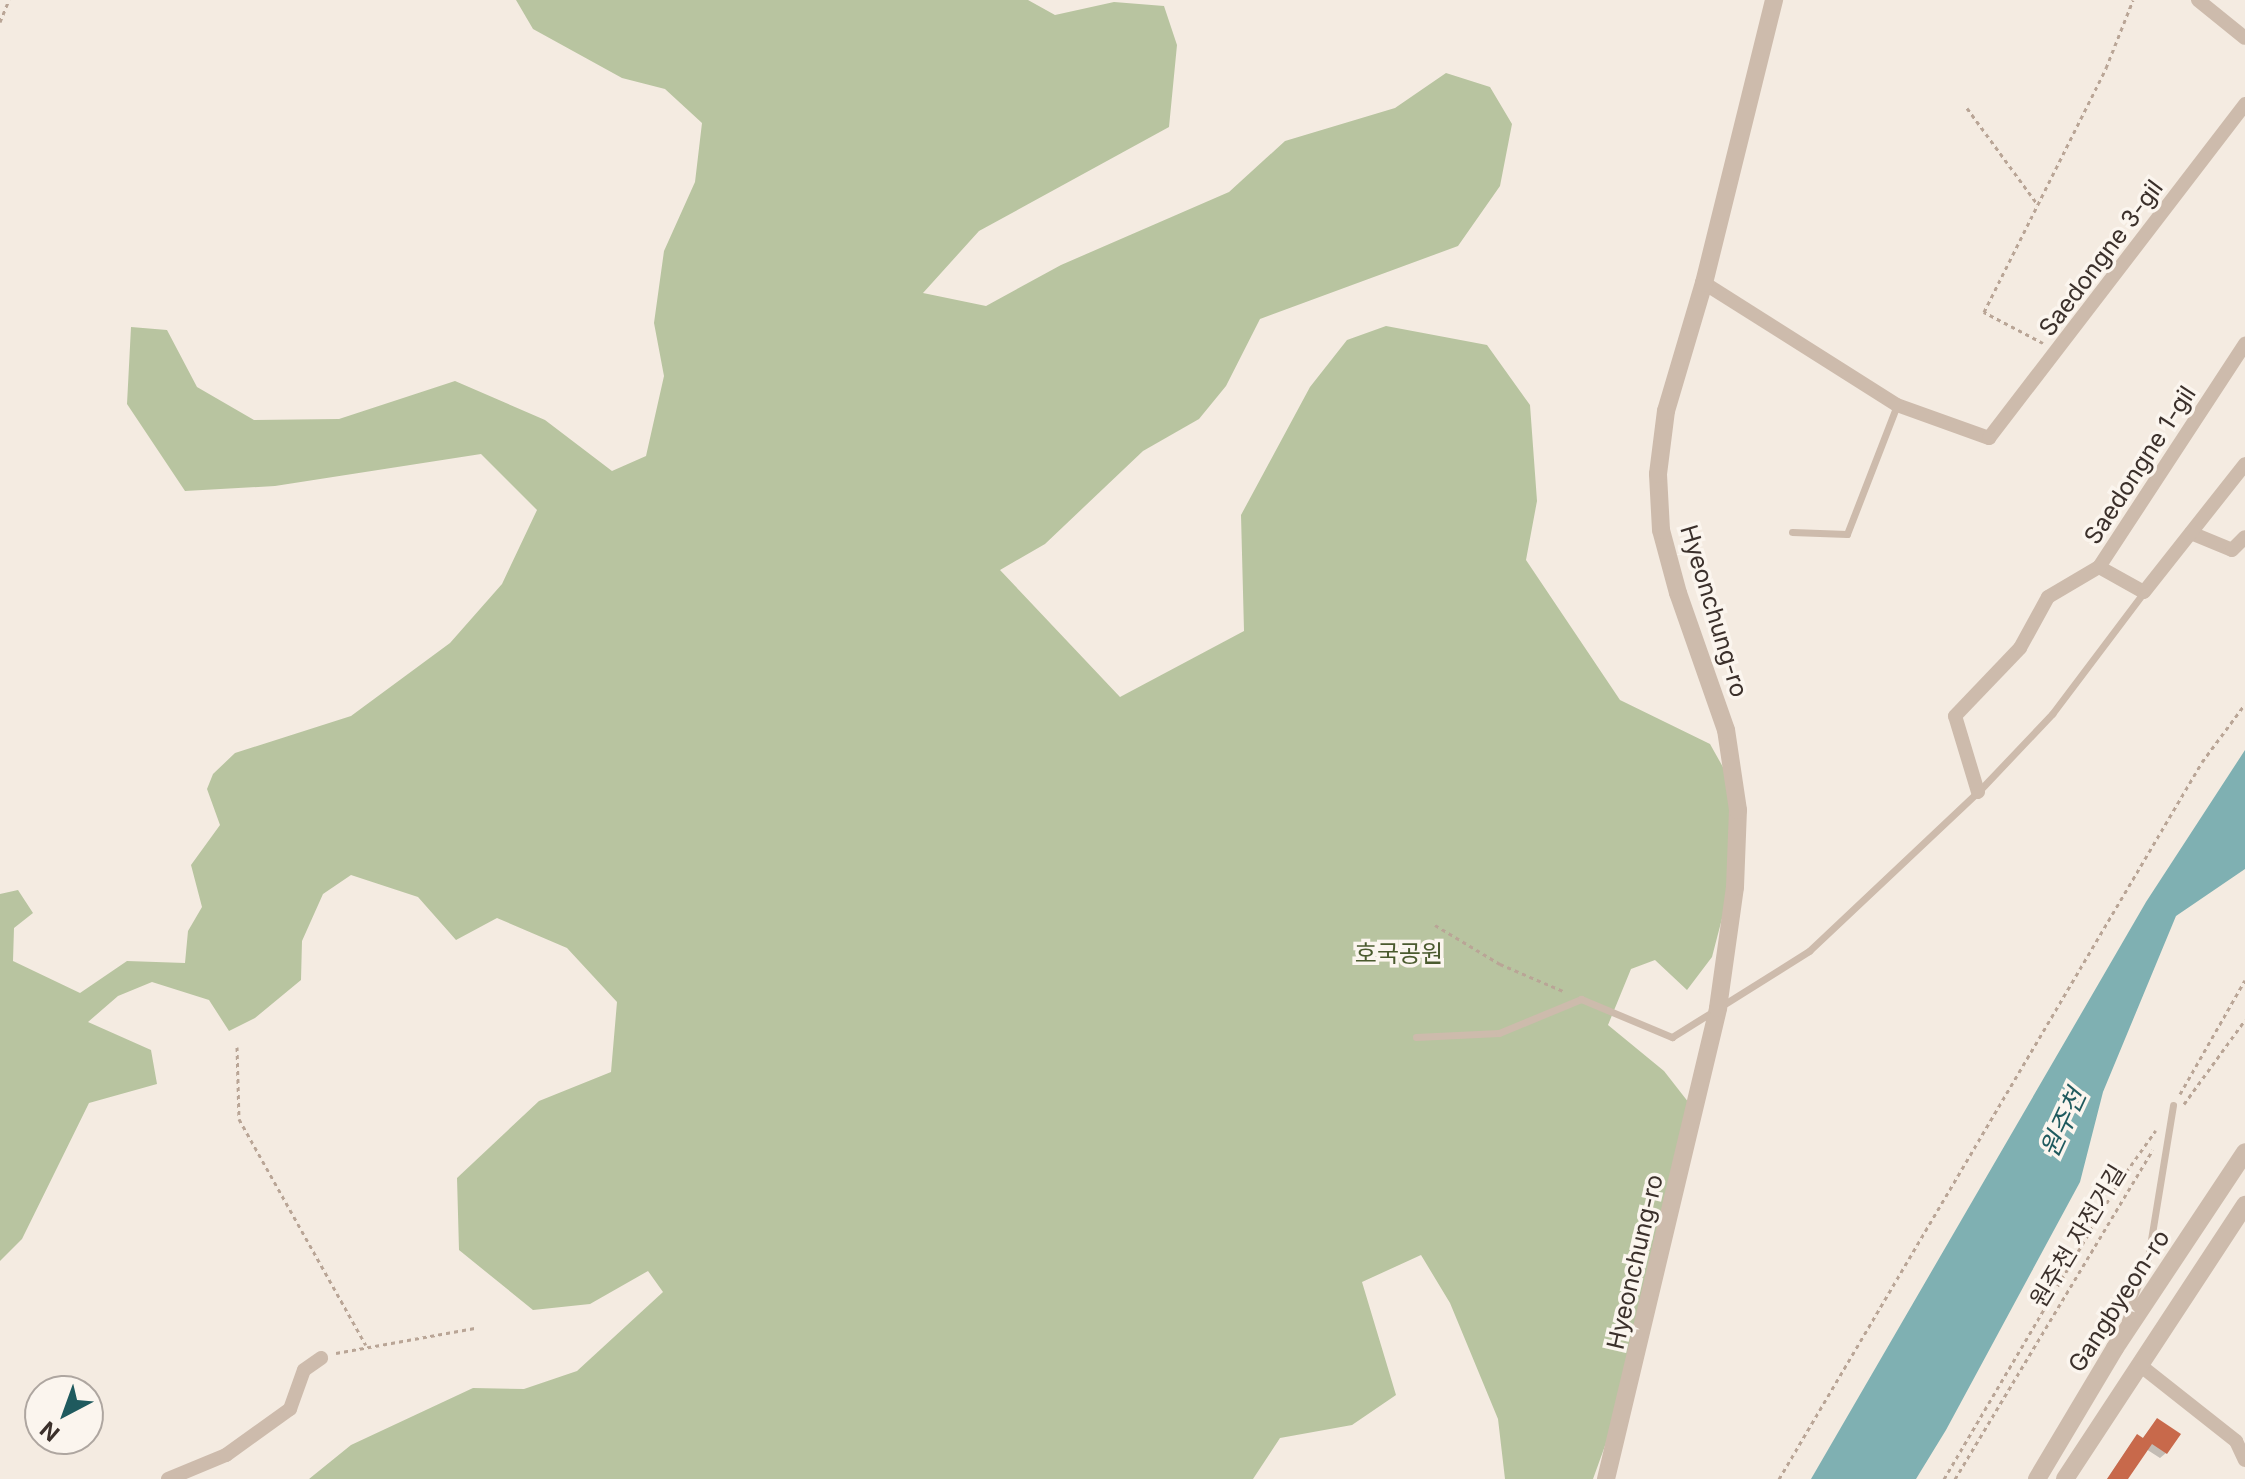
<!DOCTYPE html>
<html>
<head>
<meta charset="utf-8">
<style>
  body { margin:0 }
  #map { position:relative; width:2245px; height:1479px; overflow:hidden; background:#f4ebe1; font-family:Inter,"Noto Sans KR",sans-serif }
  div>[style] { position:absolute }
  .green>* { inset:0; background:#b8c4a0 }
  .water>* { inset:0; background:#7fb0b2 }
  .shadow>* { inset:0; background:#0003 }
  .building>* { inset:0; background:#c8694b }
  .path>* { height:3px; margin-top:-1.5px; transform-origin:0; background:repeating-linear-gradient(90deg,#b9a596 0 4px,transparent 0 8px) }
  .service>* { height:7px; margin:-3.5px; padding:0 3.5px; transform-origin:3.5px; border-radius:3.5px; background:#cdbbac }
  .minor>* { height:14px; margin:-7px; padding:0 7px; transform-origin:7px; border-radius:7px; background:#cdbbac }
  .tertiary>* { height:18px; margin:-9px; padding:0 9px; transform-origin:9px; border-radius:9px; background:#cdbbac }
  span { translate:-50% -50%; white-space:nowrap; text-align:center; line-height:1.15; -webkit-text-stroke:7px #fbf5ee; paint-order:stroke }
  .street-label { font-size:24px; color:#3b302b }
  .park-label { font-size:24px; color:#4a5a2e }
  .water-label { font-size:26px; color:#1f5a5e; font-style:italic }
  .north { position:absolute; left:24px; top:1375px; width:80px; height:80px; box-sizing:border-box; background:#fbf5ee; border:2px solid #aea6a0; border-radius:50%; rotate:221deg; font-size:22px; font-weight:700; line-height:32px; text-align:center; color:#3b302b }
  .north::after { content:''; display:block; margin:auto; width:28px; height:36px; background:#1f5a5e; clip-path:polygon(50% 0,100% 100%,50% 72%,0 100%) }
</style>
</head>
<body>
<div id="map">
  <div class="green">
    <div style="clip-path:polygon(516px 0,1028px 0,1055px 15px,1114px 2px,1164px 6px,1177px 45px,1169px 127px,979px 231px,923px 293px,986px 306px,1061px 265px,1229px 192px,1285px 141px,1395px 108px,1446px 73px,1490px 87px,1512px 124px,1500px 186px,1458px 246px,1260px 319px,1226px 386px,1199px 419px,1143px 451px,1045px 544px,1000px 570px,1120px 697px,1244px 631px,1241px 515px,1310px 387px,1347px 340px,1386px 326px,1487px 345px,1530px 405px,1537px 501px,1526px 560px,1620px 700px,1710px 744px,1733px 785px,1738px 857px,1712px 957px,1687px 990px,1655px 960px,1631px 969px,1608px 1025px,1664px 1071px,1689px 1103px,1628px 1382px,1593px 1479px,1505px 1479px,1498px 1419px,1450px 1303px,1421px 1255px,1362px 1282px,1396px 1395px,1352px 1425px,1280px 1438px,1253px 1479px,309px 1479px,351px 1445px,473px 1388px,524px 1389px,577px 1371px,663px 1292px,648px 1271px,590px 1304px,533px 1310px,459px 1250px,457px 1178px,539px 1101px,611px 1072px,617px 1002px,567px 948px,497px 918px,456px 940px,418px 897px,351px 875px,323px 894px,302px 941px,301px 980px,255px 1018px,229px 1031px,209px 1000px,152px 982px,118px 996px,88px 1022px,151px 1050px,157px 1084px,89px 1103px,22px 1239px,0 1261px,0 894px,18px 890px,33px 913px,14px 928px,13px 961px,80px 993px,127px 961px,185px 963px,188px 931px,202px 907px,191px 865px,220px 825px,207px 789px,213px 774px,235px 753px,351px 716px,450px 643px,502px 584px,537px 510px,481px 454px,275px 486px,185px 491px,127px 404px,131px 327px,167px 330px,197px 387px,254px 420px,339px 419px,455px 381px,545px 420px,612px 471px,646px 456px,664px 376px,654px 323px,664px 251px,695px 182px,702px 123px,665px 89px,622px 78px,533px 29px)"></div>
  </div>
  <div class="water">
    <div style="clip-path:polygon(2245px 750px,2245px 869px,2176px 916px,2103px 1092px,2080px 1182px,1946px 1430px,1916px 1479px,1811px 1479px,2146px 902px)"></div>
  </div>
  <div class="shadow">
    <div style="clip-path:polygon(2152px 1426px,2166px 1453px,2160px 1458px,2146px 1449px,2126px 1479px,2107px 1479px,2132px 1442px,2142px 1439px)"></div>
  </div>
  <div class="building">
    <div style="clip-path:polygon(2157px 1418px,2181px 1434px,2167px 1454px,2152px 1444px,2128px 1479px,2107px 1479px,2137px 1434px,2143px 1438px)"></div>
  </div>
  <div class="path">
    <div style="left:0;top:22px;width:24px;rotate:-68deg"></div>
    <div style="left:1967px;top:108px;width:120px;rotate:53.8deg"></div>
    <div style="left:2043px;top:343px;width:67px;rotate:-152.3deg"></div>
    <div style="left:1984px;top:312px;width:273px;rotate:-63.4deg"></div>
    <div style="left:2106px;top:68px;width:73px;rotate:-68.3deg"></div>
    <div style="left:1435px;top:925px;width:76px;rotate:31deg"></div>
    <div style="left:1500px;top:964px;width:69px;rotate:23.2deg"></div>
    <div style="left:237px;top:1047px;width:72px;rotate:88.4deg"></div>
    <div style="left:239px;top:1119px;width:259px;rotate:60.7deg"></div>
    <div style="left:2180px;top:1094px;width:131px;rotate:-60.3deg"></div>
    <div style="left:2184px;top:1104px;width:104px;rotate:-54deg"></div>
    <div style="left:336px;top:1353px;width:141px;rotate:-10.2deg"></div>
    <div style="left:1779px;top:1479px;width:832px;rotate:-59.46deg"></div>
    <div style="left:2202px;top:762px;width:72px;rotate:-53.4deg"></div>
    <div style="left:1944px;top:1479px;width:341px;rotate:-59.5deg"></div>
    <div style="left:2117px;top:1185px;width:67px;rotate:-54.7deg"></div>
    <div style="left:1955px;top:1479px;width:384px;rotate:-59deg"></div>
  </div>
  <div class="service">
    <div style="left:1792px;top:532px;width:55px;rotate:2.1deg"></div>
    <div style="left:1847px;top:534px;width:138px;rotate:-68.8deg"></div>
    <div style="left:1723px;top:1005px;width:102px;rotate:-32.1deg"></div>
    <div style="left:1809px;top:951px;width:232px;rotate:-43.3deg"></div>
    <div style="left:1978px;top:792px;width:108px;rotate:-46.5deg"></div>
    <div style="left:2052px;top:714px;width:153px;rotate:-53deg"></div>
    <div style="left:1416px;top:1037px;width:83px;rotate:-2.8deg"></div>
    <div style="left:1499px;top:1033px;width:89px;rotate:-22.5deg"></div>
    <div style="left:1581px;top:999px;width:99px;rotate:22.7deg"></div>
    <div style="left:1672px;top:1037px;width:47px;rotate:-32deg"></div>
    <div style="left:2125px;top:1320px;width:66px;rotate:-69.6deg"></div>
    <div style="left:2148px;top:1258px;width:155px;rotate:-80.7deg"></div>
  </div>
  <div class="minor">
    <div style="left:2198px;top:0;width:60px;rotate:39deg"></div>
    <div style="left:1704px;top:283px;width:228px;rotate:32.3deg"></div>
    <div style="left:1897px;top:405px;width:98px;rotate:19.7deg"></div>
    <div style="left:1989px;top:438px;width:421px;rotate:-52.5deg"></div>
    <div style="left:2191px;top:533px;width:44px;rotate:22.5deg"></div>
    <div style="left:2232px;top:550px;width:18px;rotate:-45deg"></div>
    <div style="left:2099px;top:567px;width:51px;rotate:29.1deg"></div>
    <div style="left:2144px;top:592px;width:163px;rotate:-51.7deg"></div>
    <div style="left:1978px;top:792px;width:79px;rotate:-106.8deg"></div>
    <div style="left:1955px;top:716px;width:94px;rotate:-46.3deg"></div>
    <div style="left:2020px;top:648px;width:58px;rotate:-61.2deg"></div>
    <div style="left:2048px;top:597px;width:59px;rotate:-30.5deg"></div>
    <div style="left:2099px;top:567px;width:267px;rotate:-56.8deg"></div>
    <div style="left:2141px;top:1366px;width:121px;rotate:38.3deg"></div>
    <div style="left:2236px;top:1441px;width:21px;rotate:65deg"></div>
    <div style="left:168px;top:1479px;width:63px;rotate:-22.5deg"></div>
    <div style="left:226px;top:1455px;width:79px;rotate:-35.7deg"></div>
    <div style="left:290px;top:1409px;width:41px;rotate:-70.3deg"></div>
    <div style="left:304px;top:1370px;width:21px;rotate:-35deg"></div>
  </div>
  <div class="tertiary">
    <div style="left:1606px;top:1479px;width:484px;rotate:-76.6deg"></div>
    <div style="left:1718px;top:1008px;width:122px;rotate:-82deg"></div>
    <div style="left:1735px;top:887px;width:77px;rotate:-87.8deg"></div>
    <div style="left:1738px;top:810px;width:81px;rotate:-98.5deg"></div>
    <div style="left:1726px;top:730px;width:145px;rotate:-109.3deg"></div>
    <div style="left:1678px;top:593px;width:65px;rotate:-105.1deg"></div>
    <div style="left:1661px;top:530px;width:56px;rotate:-93.1deg"></div>
    <div style="left:1658px;top:474px;width:64px;rotate:-82.8deg"></div>
    <div style="left:1666px;top:411px;width:134px;rotate:-73.5deg"></div>
    <div style="left:1704px;top:283px;width:292px;rotate:-76.1deg"></div>
    <div style="left:2037px;top:1479px;width:152px;rotate:-59.2deg"></div>
    <div style="left:2115px;top:1348px;width:235px;rotate:-56.4deg"></div>
    <div style="left:2065px;top:1479px;width:328px;rotate:-56.7deg"></div>
  </div>
  <div class="street-label">
    <span style="left:2101px;top:258px;rotate:-53deg">Saedongne 3-gil</span>
    <span style="left:2140px;top:465px;rotate:-57deg">Saedongne 1-gil</span>
    <span style="left:1714px;top:611px;rotate:73deg">Hyeonchung-ro</span>
    <span style="left:2078px;top:1236px;rotate:-59deg">원주천 자전거길</span>
    <span style="left:1635px;top:1262px;rotate:-77deg">Hyeonchung-ro</span>
    <span style="left:2119px;top:1301px;rotate:-57deg">Gangbyeon-ro</span>
  </div>
  <div class="park-label">
    <span style="left:1399px;top:954px">호국공원</span>
  </div>
  <div class="water-label">
    <span style="left:2063px;top:1123px;rotate:-65deg">원주천</span>
  </div>
  <div class="north">N</div>
</div>
</body>
</html>
